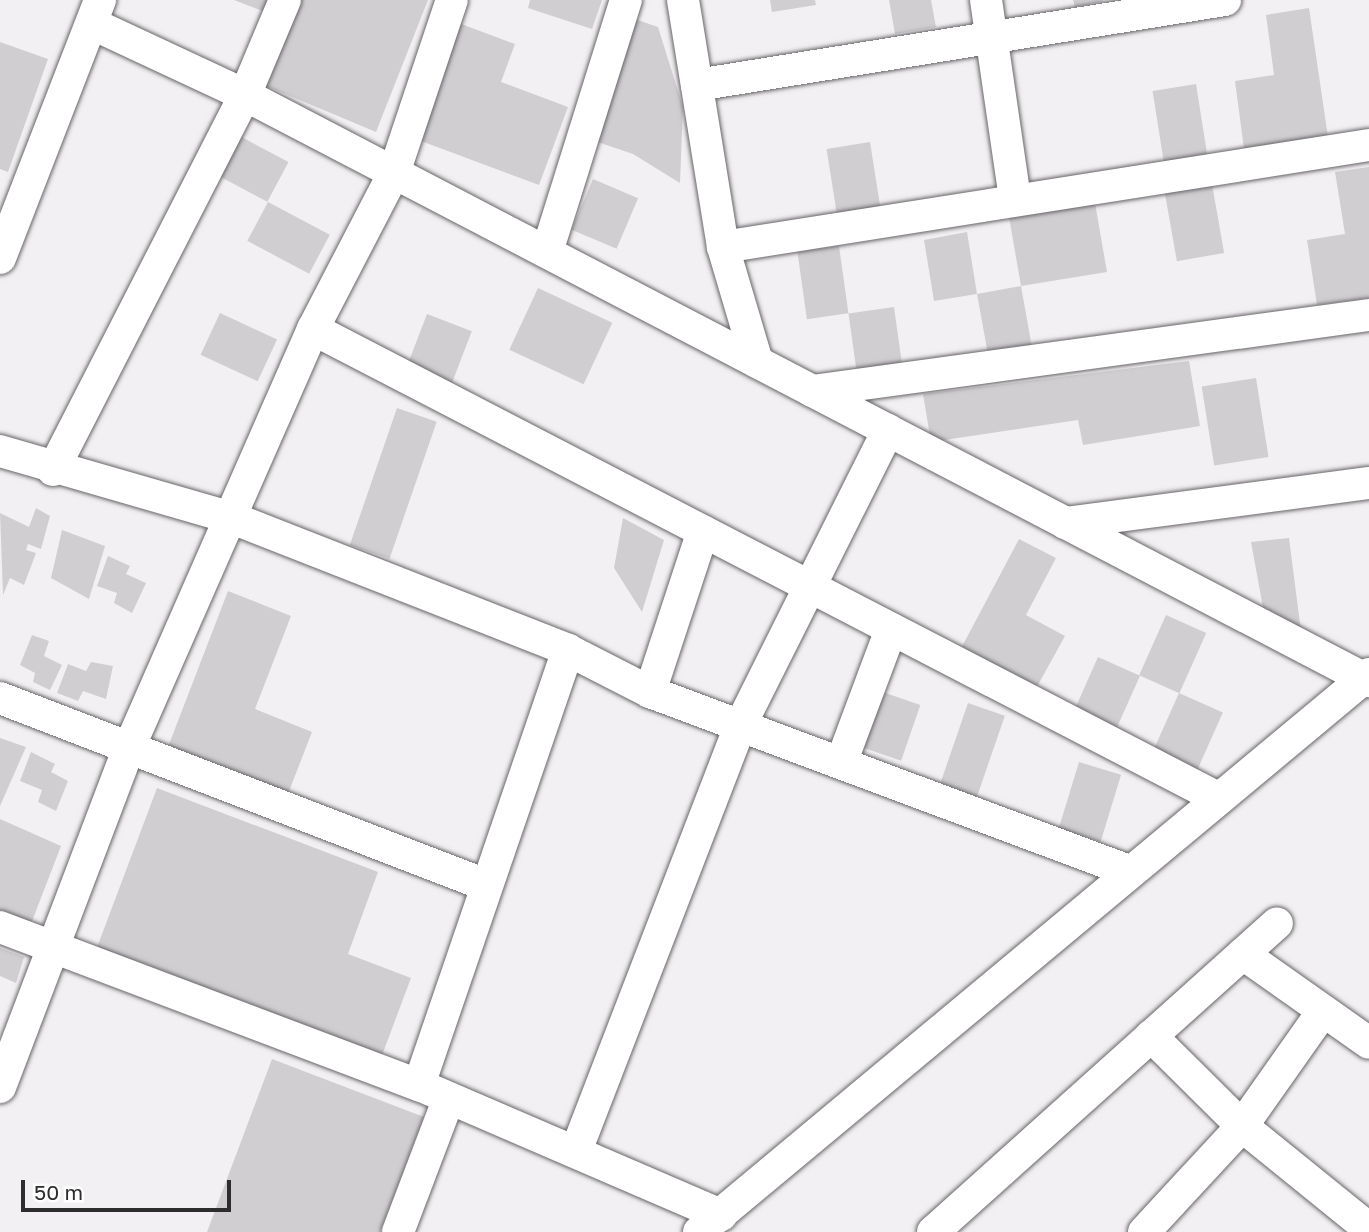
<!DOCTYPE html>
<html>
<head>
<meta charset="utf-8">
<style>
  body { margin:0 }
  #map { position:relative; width:1369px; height:1232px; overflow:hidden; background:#f3f0f3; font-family:"Golos Text",sans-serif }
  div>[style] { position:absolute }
  .building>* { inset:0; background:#d1ced2; transform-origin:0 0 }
  .roads { filter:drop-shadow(0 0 2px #676568) drop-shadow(0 0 2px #676568) }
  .minor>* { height:32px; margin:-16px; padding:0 16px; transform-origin:16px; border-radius:16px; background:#fff }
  span { translate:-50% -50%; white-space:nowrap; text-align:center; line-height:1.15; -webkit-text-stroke:5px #fffeff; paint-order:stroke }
  .scale { position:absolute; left:21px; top:1180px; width:210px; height:32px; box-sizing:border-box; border:4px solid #2e2d2e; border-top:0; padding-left:9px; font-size:21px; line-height:24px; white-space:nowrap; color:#2e2d2e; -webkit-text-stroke:5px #fffeff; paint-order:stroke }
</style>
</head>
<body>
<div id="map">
  <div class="building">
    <div style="clip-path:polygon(234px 0,273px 0,268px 13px)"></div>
    <div style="clip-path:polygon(293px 0,428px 0,376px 132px,259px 83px)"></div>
    <div style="clip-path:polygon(530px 0,602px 0,592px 29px,528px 8px)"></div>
    <div style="clip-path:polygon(770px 0,815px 0,816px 5px,772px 12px)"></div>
    <div style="clip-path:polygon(889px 0,931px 0,936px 27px,895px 34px)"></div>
    <div style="clip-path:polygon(1073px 0,1103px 0,1103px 1px,1075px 7px)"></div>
    <div style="clip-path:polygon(1309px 8px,1328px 137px,1244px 149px,1235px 81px,1274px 75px,1266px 15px)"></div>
    <div style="clip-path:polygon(626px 16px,658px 27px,683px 107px,680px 183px,633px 154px,586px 138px)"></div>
    <div style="clip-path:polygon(456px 22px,515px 44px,501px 82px,568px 107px,539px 185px,413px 138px)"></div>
    <div style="clip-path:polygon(0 42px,48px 59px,8px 172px,0 169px)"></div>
    <div style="left:1196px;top:84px;width:74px;height:44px;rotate:81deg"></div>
    <div style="left:232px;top:132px;width:64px;height:45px;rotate:28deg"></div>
    <div style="left:870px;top:142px;width:68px;height:44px;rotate:81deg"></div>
    <div style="clip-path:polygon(1369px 167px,1369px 298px,1317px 305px,1307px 240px,1345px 234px,1335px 172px)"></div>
    <div style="left:593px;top:179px;width:49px;height:55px;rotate:23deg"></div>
    <div style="left:1212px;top:184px;width:70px;height:48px;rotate:80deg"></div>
    <div style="left:268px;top:202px;width:70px;height:44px;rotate:28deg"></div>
    <div style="clip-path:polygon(1095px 203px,1107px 272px,1021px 286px,1033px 353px,989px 360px,977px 294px,934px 301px,924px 240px,967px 232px,977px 294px,1021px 286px,1009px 217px)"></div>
    <div style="left:839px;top:246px;width:68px;height:42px;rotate:82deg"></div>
    <div style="left:538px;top:288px;width:82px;height:68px;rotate:25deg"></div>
    <div style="left:894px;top:307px;width:71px;height:46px;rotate:82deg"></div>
    <div style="left:220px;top:313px;width:63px;height:46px;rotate:25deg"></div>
    <div style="left:427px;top:314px;width:48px;height:60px;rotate:21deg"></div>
    <div style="clip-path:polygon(1189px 361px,1200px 426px,1083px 445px,1078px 420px,931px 442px,923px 394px)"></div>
    <div style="left:1256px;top:378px;width:80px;height:55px;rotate:81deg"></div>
    <div style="left:397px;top:408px;width:42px;height:145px;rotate:19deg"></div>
    <div style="clip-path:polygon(36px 508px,50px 516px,41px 549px,28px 544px,26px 550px,36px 553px,24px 585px,10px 578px,3px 595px,0 513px,29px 527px)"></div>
    <div style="clip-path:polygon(623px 518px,664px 540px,642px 612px,614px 568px)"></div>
    <div style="clip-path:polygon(62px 530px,105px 546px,89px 599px,51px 578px)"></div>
    <div style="clip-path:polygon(1289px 538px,1302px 639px,1264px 613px,1251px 542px)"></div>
    <div style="clip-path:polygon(1019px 539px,1056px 558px,1026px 615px,1065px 636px,1033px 694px,958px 654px)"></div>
    <div style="clip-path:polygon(108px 556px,130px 566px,126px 574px,146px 583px,132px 613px,114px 603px,117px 593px,97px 586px)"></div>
    <div style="clip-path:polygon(228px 591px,291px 616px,255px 709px,312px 732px,286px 799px,166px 752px)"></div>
    <div style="left:1166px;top:615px;width:44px;height:66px;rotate:24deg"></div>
    <div style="clip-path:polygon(32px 635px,49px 641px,44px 656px,62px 665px,50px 690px,33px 682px,35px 673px,20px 665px)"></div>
    <div style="left:1098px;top:657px;width:46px;height:62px;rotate:24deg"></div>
    <div style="clip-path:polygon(91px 662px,113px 666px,106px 699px,83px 691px,78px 701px,57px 693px,68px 664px,86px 671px)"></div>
    <div style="left:874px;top:689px;width:49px;height:59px;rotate:19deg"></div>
    <div style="left:1179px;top:693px;width:48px;height:71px;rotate:24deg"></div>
    <div style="left:968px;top:703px;width:39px;height:87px;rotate:19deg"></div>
    <div style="clip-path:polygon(0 738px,26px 747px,0 806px)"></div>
    <div style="clip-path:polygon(31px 752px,55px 764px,51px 772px,68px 781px,56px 811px,38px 802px,42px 790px,20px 781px)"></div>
    <div style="left:1079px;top:762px;width:44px;height:70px;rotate:17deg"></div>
    <div style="clip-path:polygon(157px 788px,378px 872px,348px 954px,411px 978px,381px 1058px,96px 950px)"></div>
    <div style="clip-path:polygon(0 819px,61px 846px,29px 929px,0 915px)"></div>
    <div style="clip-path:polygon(0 948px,24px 957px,16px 983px,0 976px)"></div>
    <div style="clip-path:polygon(272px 1059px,424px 1117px,380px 1232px,207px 1232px)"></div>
  </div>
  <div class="roads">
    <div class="minor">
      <div style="left:683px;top:0;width:250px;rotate:80.8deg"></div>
      <div style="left:723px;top:247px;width:120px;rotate:73.5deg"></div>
      <div style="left:986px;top:0;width:202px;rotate:81.7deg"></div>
      <div style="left:95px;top:25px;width:166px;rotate:25deg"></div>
      <div style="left:245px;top:95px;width:1268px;rotate:27.54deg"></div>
      <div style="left:697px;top:85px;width:535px;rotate:-9.15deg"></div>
      <div style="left:723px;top:247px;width:654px;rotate:-8.97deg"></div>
      <div style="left:547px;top:252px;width:264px;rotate:-72.6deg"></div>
      <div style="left:0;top:258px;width:277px;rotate:-68.8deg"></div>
      <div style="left:313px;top:329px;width:1017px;rotate:27.4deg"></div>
      <div style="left:812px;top:391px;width:562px;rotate:-7.77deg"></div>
      <div style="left:0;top:451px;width:241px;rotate:16.1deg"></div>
      <div style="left:232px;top:518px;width:361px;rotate:21.4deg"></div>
      <div style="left:568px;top:650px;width:92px;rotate:27.1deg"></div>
      <div style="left:650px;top:692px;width:511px;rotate:20.49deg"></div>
      <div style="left:53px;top:470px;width:421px;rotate:-62.9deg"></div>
      <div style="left:245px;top:95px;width:103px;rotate:-67.2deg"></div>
      <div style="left:1065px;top:523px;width:307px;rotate:-7.5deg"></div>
      <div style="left:650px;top:692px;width:169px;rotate:-71.8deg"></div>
      <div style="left:0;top:698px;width:521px;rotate:21.05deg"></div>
      <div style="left:841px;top:763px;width:143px;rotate:-69.5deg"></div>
      <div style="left:0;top:927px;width:448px;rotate:20.7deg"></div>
      <div style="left:419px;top:1085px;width:329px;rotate:23.3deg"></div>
      <div style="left:1243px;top:954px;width:154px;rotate:35.2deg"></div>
      <div style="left:1151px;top:1036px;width:128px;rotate:44.7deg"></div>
      <div style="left:1242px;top:1126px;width:164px;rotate:39deg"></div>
      <div style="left:419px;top:1085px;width:460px;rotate:-71.1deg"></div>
      <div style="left:0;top:1087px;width:363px;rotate:-69.2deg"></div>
      <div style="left:129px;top:748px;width:458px;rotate:-66.3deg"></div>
      <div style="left:313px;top:329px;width:176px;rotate:-62.6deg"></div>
      <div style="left:394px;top:173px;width:182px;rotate:-71.5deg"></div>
      <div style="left:576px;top:1151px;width:456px;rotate:-68.9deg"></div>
      <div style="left:740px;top:726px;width:331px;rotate:-63.4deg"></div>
      <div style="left:398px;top:1232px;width:143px;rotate:-69.2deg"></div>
      <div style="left:699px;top:1232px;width:872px;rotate:-39.79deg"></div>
      <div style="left:933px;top:1232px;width:462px;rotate:-41.9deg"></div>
      <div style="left:1144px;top:1232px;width:144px;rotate:-47.2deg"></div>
      <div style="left:1242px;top:1126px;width:141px;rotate:-54.8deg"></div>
    </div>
  </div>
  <div class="scale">50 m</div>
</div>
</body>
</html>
